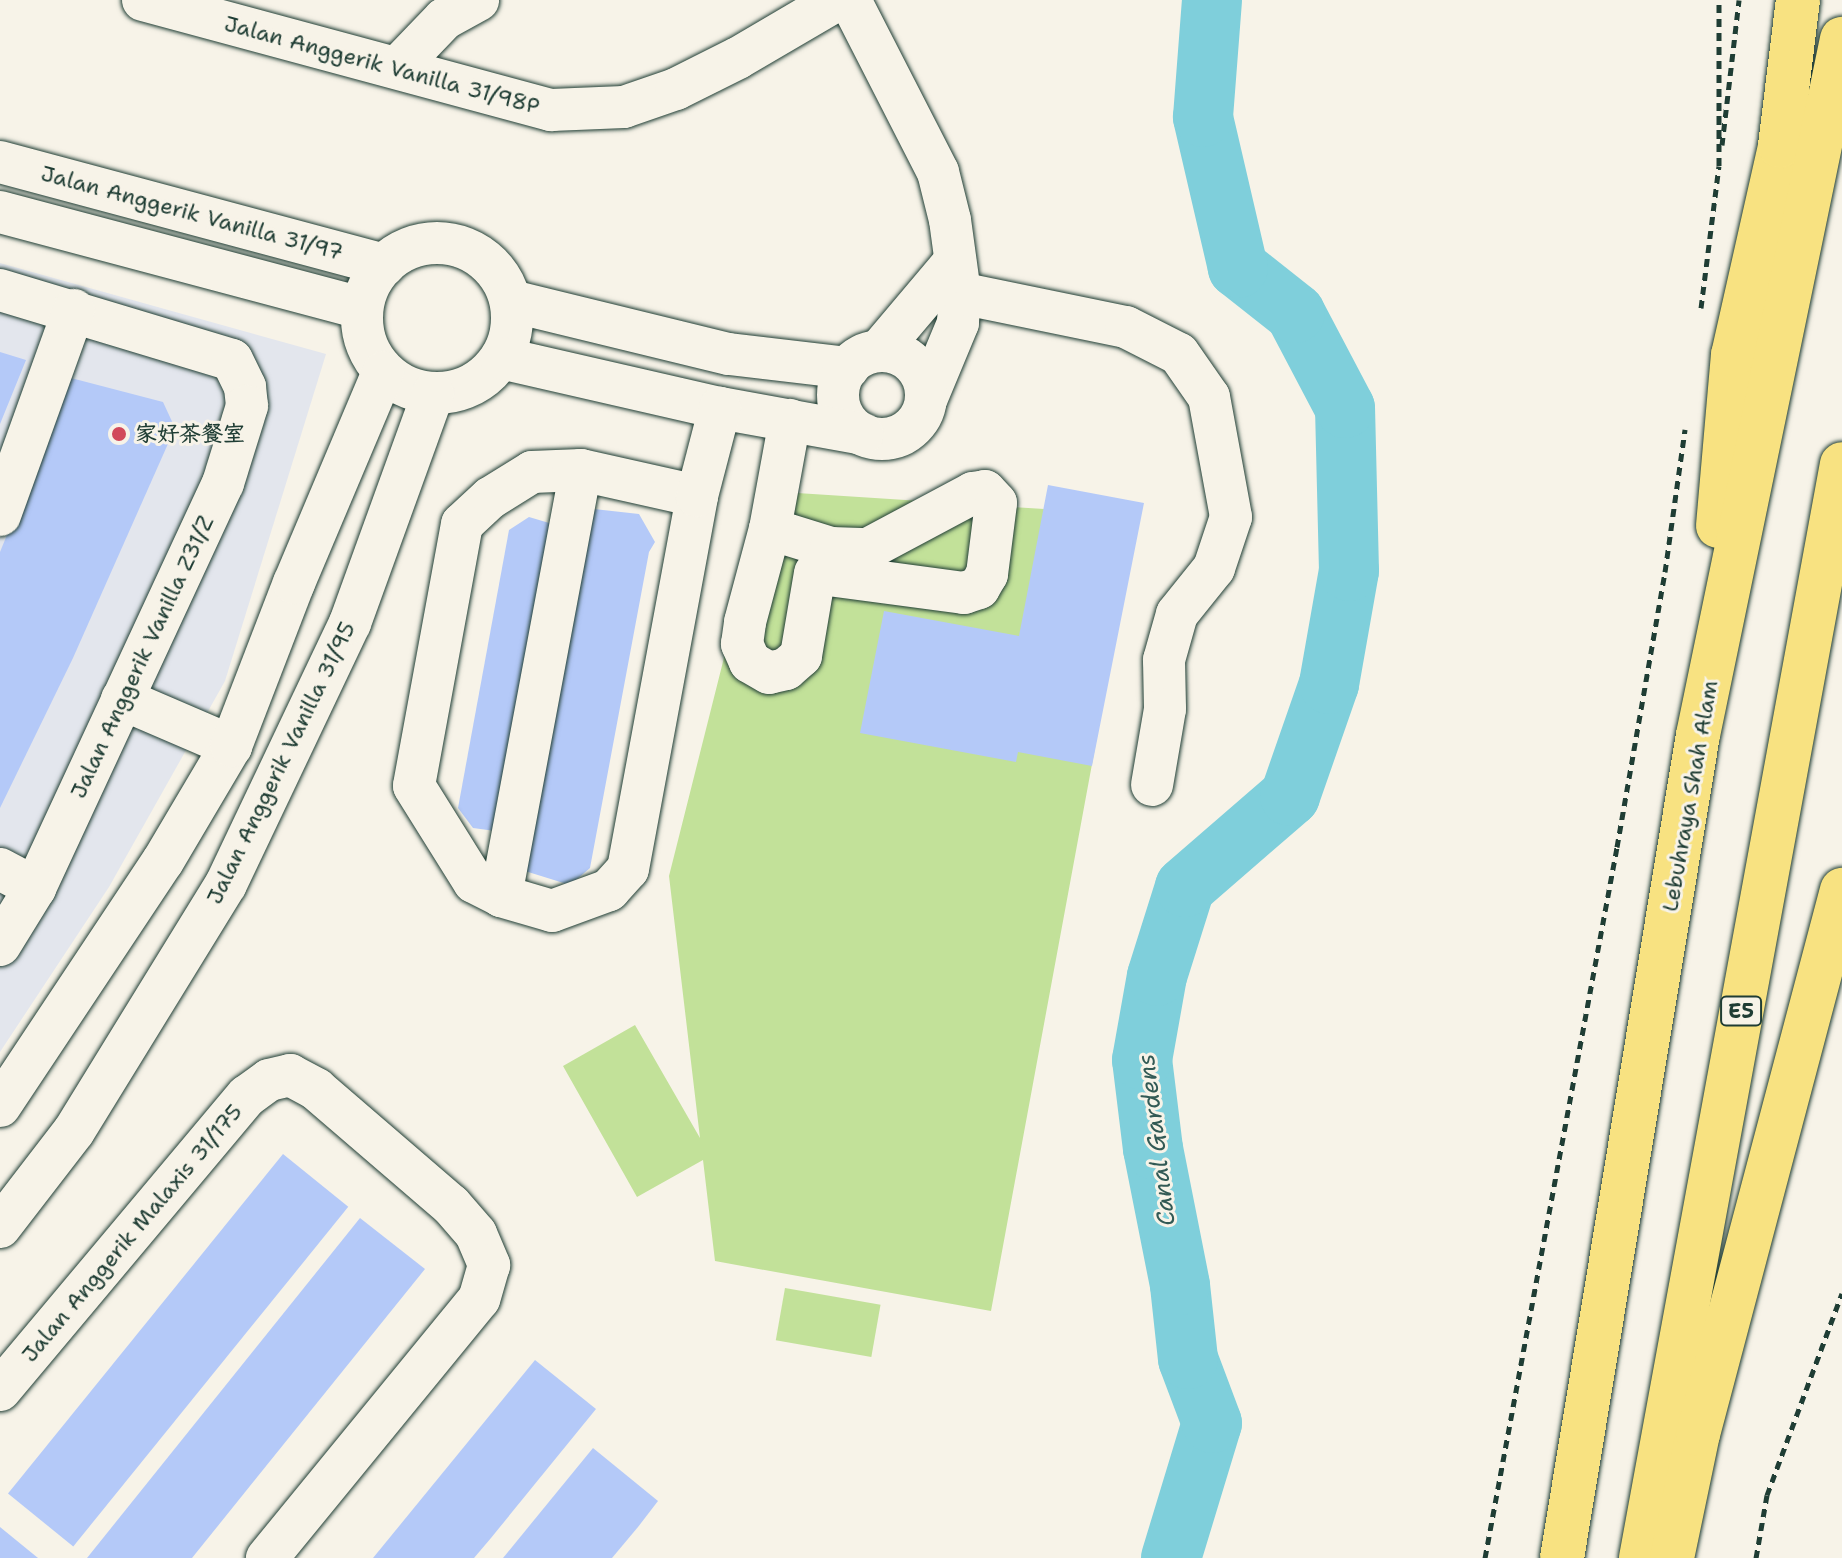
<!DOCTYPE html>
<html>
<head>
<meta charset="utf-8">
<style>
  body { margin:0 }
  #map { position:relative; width:1842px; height:1558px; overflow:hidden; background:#f7f3e8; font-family:"Shantell Sans","LXGW WenKai TC",sans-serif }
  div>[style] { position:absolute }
  .built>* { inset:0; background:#e3e6ed }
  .green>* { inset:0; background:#c2e199; transform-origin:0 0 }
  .river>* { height:60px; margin:-30px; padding:0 30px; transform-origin:30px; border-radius:30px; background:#7fcfdb }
  .building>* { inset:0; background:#b4c9f8; transform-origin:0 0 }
  .path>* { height:5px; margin-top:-2.5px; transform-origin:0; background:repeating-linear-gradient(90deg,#1f3d34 0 8px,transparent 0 14px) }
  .roads { filter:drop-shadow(0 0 2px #1f3d34) drop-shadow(0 0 2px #1f3d34) }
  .minor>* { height:42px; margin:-21px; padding:0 21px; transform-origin:21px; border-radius:21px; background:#f7f3e8 }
  .minor>.ring { margin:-21px; padding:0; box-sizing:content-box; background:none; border:42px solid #f7f3e8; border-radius:50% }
  .highway>* { height:44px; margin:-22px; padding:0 22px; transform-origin:22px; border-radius:22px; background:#f8e281 }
  .dots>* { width:22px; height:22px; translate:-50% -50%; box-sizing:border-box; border:4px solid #f7f3e8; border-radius:50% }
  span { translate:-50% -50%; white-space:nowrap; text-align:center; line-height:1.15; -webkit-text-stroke:6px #f7f3e8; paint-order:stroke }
  .shield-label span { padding:2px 6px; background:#f7f3e8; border:2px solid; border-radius:6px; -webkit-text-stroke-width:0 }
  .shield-label { font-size:20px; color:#1f3d34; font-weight:700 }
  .street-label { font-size:22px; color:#1f3d34 }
  .poi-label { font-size:22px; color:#1f3d34; font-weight:700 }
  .left { translate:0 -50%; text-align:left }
  .water-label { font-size:24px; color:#325a55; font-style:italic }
</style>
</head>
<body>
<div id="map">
  <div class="built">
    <div style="clip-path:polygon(0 263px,326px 354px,225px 681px,109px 887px,0 1052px)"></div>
  </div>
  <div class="green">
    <div style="clip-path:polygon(766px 491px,1138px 515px,991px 1311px,715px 1261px,703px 1160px,637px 1197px,563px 1066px,635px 1025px,700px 1138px,669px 876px)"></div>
    <div style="left:785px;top:1288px;width:97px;height:53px;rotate:10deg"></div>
  </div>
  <div class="river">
    <div style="left:1171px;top:1558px;width:141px;rotate:-73.1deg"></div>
    <div style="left:1212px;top:1423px;width:68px;rotate:-110.6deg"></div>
    <div style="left:1188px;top:1359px;width:74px;rotate:-96.2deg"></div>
    <div style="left:1180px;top:1285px;width:139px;rotate:-101.2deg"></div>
    <div style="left:1153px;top:1149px;width:90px;rotate:-97deg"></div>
    <div style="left:1142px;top:1060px;width:85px;rotate:-79.9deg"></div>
    <div style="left:1157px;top:976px;width:93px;rotate:-72.5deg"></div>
    <div style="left:1185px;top:887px;width:139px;rotate:-40.9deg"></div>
    <div style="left:1290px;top:796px;width:119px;rotate:-70.8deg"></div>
    <div style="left:1329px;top:684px;width:115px;rotate:-80deg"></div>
    <div style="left:1349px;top:571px;width:163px;rotate:-91.4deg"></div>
    <div style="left:1345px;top:408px;width:107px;rotate:-117.8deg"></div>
    <div style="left:1295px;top:313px;width:73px;rotate:-141.7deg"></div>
    <div style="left:1238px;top:268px;width:155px;rotate:-103.1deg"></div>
    <div style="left:1203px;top:117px;width:117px;rotate:-85.6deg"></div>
  </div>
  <div class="building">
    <div style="clip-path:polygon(0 352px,26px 360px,0 424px)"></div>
    <div style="clip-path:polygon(71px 378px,163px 402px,175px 428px,73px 658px,0 808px,0 552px)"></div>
    <div style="clip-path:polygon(1048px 485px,1144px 503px,1092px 766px,1018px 752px,1016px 762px,860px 733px,884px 611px,1019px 636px)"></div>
    <div style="clip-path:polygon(594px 509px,639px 514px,655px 542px,649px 552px,590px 868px,570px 885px,525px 871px)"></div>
    <div style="clip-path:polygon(529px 517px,566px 528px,510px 833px,473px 828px,458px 808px,509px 530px)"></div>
    <div style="left:283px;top:1154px;width:84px;height:437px;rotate:39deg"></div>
    <div style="clip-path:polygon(360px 1218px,425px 1269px,192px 1558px,87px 1558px)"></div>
    <div style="clip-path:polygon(535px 1360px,596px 1409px,491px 1538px,474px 1558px,373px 1558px)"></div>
    <div style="clip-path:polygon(593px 1448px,658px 1501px,638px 1527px,612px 1558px,503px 1558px)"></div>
    <div style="clip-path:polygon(0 1527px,38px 1558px,0 1558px)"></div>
  </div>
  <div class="path">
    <div style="left:1722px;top:145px;width:146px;rotate:-83.3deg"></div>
    <div style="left:1701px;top:308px;width:143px;rotate:-82.8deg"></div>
    <div style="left:1719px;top:166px;width:166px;rotate:-90deg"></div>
    <div style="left:1485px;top:1558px;width:723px;rotate:-79.48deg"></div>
    <div style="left:1617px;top:847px;width:279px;rotate:-80.1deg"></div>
    <div style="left:1665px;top:572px;width:144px;rotate:-82deg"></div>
    <div style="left:1756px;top:1558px;width:64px;rotate:-80.1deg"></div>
    <div style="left:1767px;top:1495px;width:215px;rotate:-69.6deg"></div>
  </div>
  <div class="roads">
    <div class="minor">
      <div style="left:143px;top:0;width:423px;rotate:15.1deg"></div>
      <div style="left:551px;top:110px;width:73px;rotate:-2.4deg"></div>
      <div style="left:624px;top:107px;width:55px;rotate:-19.1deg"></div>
      <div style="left:676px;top:89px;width:69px;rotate:-26.6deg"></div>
      <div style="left:738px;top:58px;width:115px;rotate:-30.4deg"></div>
      <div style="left:850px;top:0;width:193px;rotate:62.9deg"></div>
      <div style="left:938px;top:172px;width:49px;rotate:76deg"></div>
      <div style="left:950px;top:220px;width:74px;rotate:82.2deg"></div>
      <div style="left:960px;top:293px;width:30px;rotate:94deg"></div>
      <div style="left:958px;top:323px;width:83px;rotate:112.6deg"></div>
      <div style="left:397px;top:68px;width:68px;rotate:-46.2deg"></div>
      <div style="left:444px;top:19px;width:39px;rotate:-29deg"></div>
      <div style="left:0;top:162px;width:398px;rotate:15deg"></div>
      <div style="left:0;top:212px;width:374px;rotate:14.9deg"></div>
      <div class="ring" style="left:362px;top:243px;width:108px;height:108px"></div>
      <div style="left:0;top:290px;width:242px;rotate:16.8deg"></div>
      <div style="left:232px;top:360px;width:30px;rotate:64deg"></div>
      <div style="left:245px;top:387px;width:19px;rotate:84deg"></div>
      <div style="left:247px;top:406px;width:81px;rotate:107.3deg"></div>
      <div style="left:223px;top:483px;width:447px;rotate:114.9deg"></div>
      <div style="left:35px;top:888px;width:67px;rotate:121.6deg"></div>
      <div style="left:960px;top:293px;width:169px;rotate:11.6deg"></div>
      <div style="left:1126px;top:327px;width:59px;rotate:27deg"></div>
      <div style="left:1179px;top:354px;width:52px;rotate:55.1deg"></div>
      <div style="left:1209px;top:397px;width:122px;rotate:79.6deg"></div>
      <div style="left:1231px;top:517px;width:54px;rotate:108.4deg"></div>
      <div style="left:1214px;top:568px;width:59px;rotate:128.8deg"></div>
      <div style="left:1177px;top:614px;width:48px;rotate:105.8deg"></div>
      <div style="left:1164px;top:660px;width:49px;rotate:88.8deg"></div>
      <div style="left:1165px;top:709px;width:77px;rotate:99.7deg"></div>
      <div style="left:511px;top:301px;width:224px;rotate:13.7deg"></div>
      <div style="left:729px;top:354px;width:120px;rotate:6.7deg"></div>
      <div style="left:879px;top:351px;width:118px;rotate:-49.8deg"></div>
      <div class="ring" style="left:838px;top:351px;width:46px;height:46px"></div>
      <div style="left:501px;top:358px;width:225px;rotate:12.9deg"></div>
      <div style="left:720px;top:408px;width:145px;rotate:10.3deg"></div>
      <div style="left:697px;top:496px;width:119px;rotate:-167.4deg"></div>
      <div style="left:581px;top:470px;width:49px;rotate:177.7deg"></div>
      <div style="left:532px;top:472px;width:49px;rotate:148.2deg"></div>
      <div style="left:490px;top:498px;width:38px;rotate:137deg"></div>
      <div style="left:462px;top:524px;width:266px;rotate:100.4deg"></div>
      <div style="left:414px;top:786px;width:113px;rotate:58deg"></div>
      <div style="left:474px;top:882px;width:30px;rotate:27deg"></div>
      <div style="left:501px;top:896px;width:53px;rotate:16.4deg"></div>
      <div style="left:552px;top:911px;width:61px;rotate:-20.2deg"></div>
      <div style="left:609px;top:890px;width:28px;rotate:-48deg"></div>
      <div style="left:628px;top:869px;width:379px;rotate:-79.5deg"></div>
      <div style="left:697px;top:496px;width:91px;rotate:-75.4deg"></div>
      <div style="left:0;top:515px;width:218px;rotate:-70.2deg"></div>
      <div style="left:770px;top:529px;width:64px;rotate:17.3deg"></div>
      <div style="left:831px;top:548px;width:37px;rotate:2deg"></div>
      <div style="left:868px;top:549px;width:119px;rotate:-28.1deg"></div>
      <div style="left:973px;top:493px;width:12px;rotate:-9deg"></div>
      <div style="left:985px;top:491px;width:16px;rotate:47deg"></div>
      <div style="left:996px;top:503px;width:72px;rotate:97.2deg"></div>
      <div style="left:987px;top:574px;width:16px;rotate:120deg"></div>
      <div style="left:979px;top:588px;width:16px;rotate:162deg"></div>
      <div style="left:964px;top:593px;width:150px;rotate:-172.4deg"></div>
      <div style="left:815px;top:573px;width:84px;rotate:99.6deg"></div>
      <div style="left:801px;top:656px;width:20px;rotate:139deg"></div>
      <div style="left:786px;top:669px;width:17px;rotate:167deg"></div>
      <div style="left:769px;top:673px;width:22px;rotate:-150deg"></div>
      <div style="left:750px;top:662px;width:20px;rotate:-114deg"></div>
      <div style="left:742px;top:644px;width:22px;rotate:-82deg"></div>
      <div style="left:745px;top:622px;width:96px;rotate:-75deg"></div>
      <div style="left:770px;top:529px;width:111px;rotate:-79.6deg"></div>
      <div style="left:122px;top:699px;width:119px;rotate:23.3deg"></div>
      <div style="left:0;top:869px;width:40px;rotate:28deg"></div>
      <div style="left:501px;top:896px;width:433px;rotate:-79.4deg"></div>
      <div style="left:0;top:1106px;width:294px;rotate:-56.4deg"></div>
      <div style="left:163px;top:861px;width:134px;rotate:-59.4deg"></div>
      <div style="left:231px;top:746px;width:175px;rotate:-68.9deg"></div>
      <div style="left:294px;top:583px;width:229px;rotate:-67.1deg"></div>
      <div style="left:0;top:1227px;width:121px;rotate:-52.4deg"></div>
      <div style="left:74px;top:1131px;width:290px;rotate:-58.4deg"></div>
      <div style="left:226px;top:884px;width:289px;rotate:-64.6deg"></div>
      <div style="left:350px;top:623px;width:244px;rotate:-70.1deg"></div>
      <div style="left:0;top:1390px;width:384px;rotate:-50deg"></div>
      <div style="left:247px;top:1096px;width:27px;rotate:-36deg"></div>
      <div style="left:269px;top:1080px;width:22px;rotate:-13deg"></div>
      <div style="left:290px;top:1075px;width:30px;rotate:28deg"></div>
      <div style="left:316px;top:1089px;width:178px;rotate:40.7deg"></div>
      <div style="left:451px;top:1205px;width:38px;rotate:49deg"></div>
      <div style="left:476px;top:1234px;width:34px;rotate:67deg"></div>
      <div style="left:489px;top:1265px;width:35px;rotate:106deg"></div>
      <div style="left:479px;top:1299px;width:335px;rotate:129.3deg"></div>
    </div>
    <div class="highway">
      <div style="left:1718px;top:526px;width:172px;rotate:-85deg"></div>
      <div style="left:1733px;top:355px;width:214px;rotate:-77.3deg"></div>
      <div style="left:1780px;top:146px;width:147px;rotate:-83deg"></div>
      <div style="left:1562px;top:1558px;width:834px;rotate:-80.62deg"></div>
      <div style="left:1698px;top:735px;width:711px;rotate:-78.31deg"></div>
      <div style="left:1641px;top:1558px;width:1112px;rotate:-79.59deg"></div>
      <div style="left:1672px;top:1558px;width:127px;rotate:-78.2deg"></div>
      <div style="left:1698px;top:1434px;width:563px;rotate:-75.17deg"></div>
    </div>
  </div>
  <div class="dots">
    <div style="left:119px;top:434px;background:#d1495b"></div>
  </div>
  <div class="shield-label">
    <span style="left:1741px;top:1011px">E5</span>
  </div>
  <div class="street-label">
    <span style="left:382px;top:65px;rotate:15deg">Jalan Anggerik Vanilla 31/98P</span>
    <span style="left:192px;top:213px;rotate:15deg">Jalan Anggerik Vanilla 31/97</span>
    <span style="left:142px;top:657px;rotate:-65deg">Jalan Anggerik Vanilla Z31/Z</span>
    <span style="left:281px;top:763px;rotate:-64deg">Jalan Anggerik Vanilla 31/95</span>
    <span style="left:1690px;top:796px;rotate:-80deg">Lebuhraya Shah Alam</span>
    <span style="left:132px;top:1233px;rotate:-50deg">Jalan Anggerik Malaxis 31/175</span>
  </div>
  <div class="poi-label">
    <span class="left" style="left:135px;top:434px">家好茶餐室</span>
  </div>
  <div class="water-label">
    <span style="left:1157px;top:1140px;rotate:-97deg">Canal Gardens</span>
  </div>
</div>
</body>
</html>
